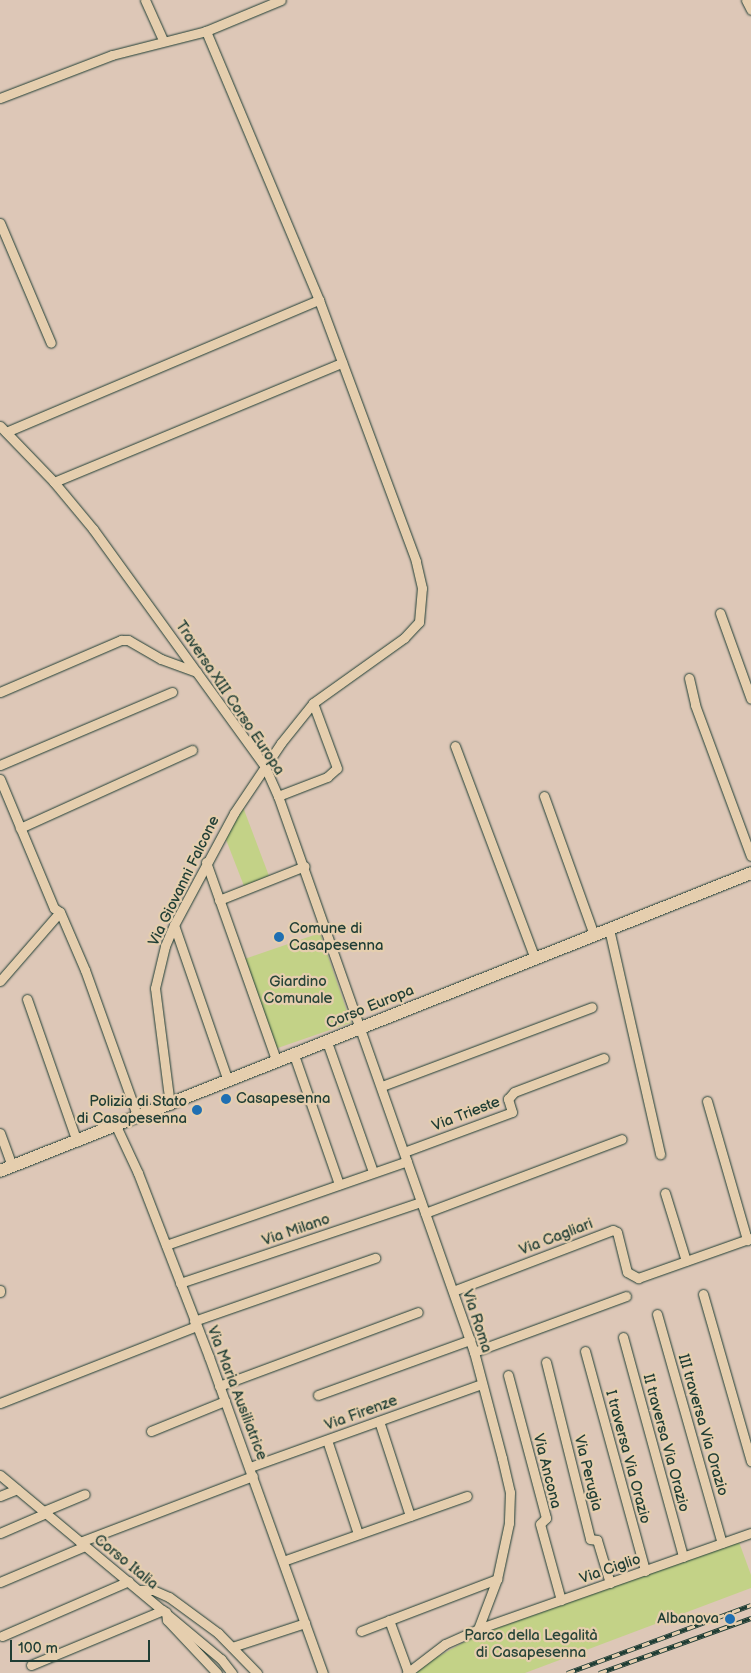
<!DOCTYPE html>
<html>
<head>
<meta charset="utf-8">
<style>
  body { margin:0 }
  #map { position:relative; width:751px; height:1673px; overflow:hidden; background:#ddc7b7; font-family:"Balsamiq Sans",sans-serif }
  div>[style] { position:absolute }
  .green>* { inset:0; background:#c3d287; transform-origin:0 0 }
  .roads { filter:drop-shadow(0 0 1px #1f3d34) drop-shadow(0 0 1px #1f3d34) }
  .street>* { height:9px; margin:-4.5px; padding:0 4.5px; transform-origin:4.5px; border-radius:4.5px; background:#e5ceae }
  .secondary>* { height:12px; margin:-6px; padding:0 6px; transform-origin:6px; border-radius:6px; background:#e5ceae }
  .rail>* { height:4.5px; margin-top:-2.25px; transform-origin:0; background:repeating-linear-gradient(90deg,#e5ceae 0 8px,#1f3d34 0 16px); box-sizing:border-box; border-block:1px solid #1f3d34 }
  .dots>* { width:14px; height:14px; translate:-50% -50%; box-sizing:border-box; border:2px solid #e5ceae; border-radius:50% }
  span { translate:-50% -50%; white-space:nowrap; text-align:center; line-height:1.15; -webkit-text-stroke:4.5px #e5ceae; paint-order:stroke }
  .street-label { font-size:15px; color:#1f3d34 }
  .poi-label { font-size:15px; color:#1f3d34 }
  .left { translate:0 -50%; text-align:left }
  .right { translate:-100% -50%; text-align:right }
  .park-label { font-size:15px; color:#274438 }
  .scale { position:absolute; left:10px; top:1640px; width:140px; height:22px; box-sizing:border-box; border:2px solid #1f3d34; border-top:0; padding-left:6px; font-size:15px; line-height:18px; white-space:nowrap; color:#1f3d34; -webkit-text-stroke:4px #e5ceae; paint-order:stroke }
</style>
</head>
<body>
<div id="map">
  <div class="green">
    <div style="clip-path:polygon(243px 807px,269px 876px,244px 886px,225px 837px)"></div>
    <div style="left:320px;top:933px;width:95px;height:79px;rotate:71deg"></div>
    <div style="clip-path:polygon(739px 1542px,751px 1575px,751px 1588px,525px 1673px,416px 1673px,432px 1660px,475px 1636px)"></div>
  </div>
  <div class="roads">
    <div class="street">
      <div style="left:145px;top:0;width:44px;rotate:65.8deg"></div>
      <div style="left:746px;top:0;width:11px;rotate:63deg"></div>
      <div style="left:0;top:98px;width:120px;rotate:-21deg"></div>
      <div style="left:112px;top:55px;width:97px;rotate:-14.3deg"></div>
      <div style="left:206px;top:31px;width:81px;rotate:-22.5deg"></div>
      <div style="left:0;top:223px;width:130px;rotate:67deg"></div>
      <div style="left:0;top:426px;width:78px;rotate:46deg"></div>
      <div style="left:54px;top:482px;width:61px;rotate:50.3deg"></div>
      <div style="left:93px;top:529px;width:294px;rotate:54.1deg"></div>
      <div style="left:265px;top:767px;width:32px;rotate:66deg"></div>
      <div style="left:278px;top:796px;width:590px;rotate:70.58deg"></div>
      <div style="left:474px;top:1352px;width:110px;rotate:75.2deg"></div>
      <div style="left:502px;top:1458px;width:35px;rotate:77deg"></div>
      <div style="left:510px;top:1492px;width:31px;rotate:92deg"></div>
      <div style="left:509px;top:1523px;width:57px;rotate:102.1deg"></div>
      <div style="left:497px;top:1579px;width:53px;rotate:110.8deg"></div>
      <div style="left:6px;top:432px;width:340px;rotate:-22.9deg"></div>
      <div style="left:54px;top:482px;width:312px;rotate:-22.5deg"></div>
      <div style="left:720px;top:613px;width:91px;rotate:70.2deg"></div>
      <div style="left:689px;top:678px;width:28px;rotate:77deg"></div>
      <div style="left:695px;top:705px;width:161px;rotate:69.7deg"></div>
      <div style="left:0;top:692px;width:132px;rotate:-23.3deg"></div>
      <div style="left:121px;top:640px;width:7px"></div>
      <div style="left:128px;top:640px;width:38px;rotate:30deg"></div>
      <div style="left:161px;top:659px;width:38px;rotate:20deg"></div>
      <div style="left:455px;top:746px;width:228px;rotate:69.4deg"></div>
      <div style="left:0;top:765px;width:187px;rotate:-23deg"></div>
      <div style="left:0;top:779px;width:140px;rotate:67.3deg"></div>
      <div style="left:54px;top:908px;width:7px;rotate:34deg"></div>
      <div style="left:60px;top:912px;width:63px;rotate:66.7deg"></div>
      <div style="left:85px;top:970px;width:157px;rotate:70.3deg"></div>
      <div style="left:278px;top:796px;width:53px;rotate:-21.2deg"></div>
      <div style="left:327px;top:777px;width:13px;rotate:-42deg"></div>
      <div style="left:337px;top:768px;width:69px;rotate:-110.3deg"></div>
      <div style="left:544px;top:796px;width:148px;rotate:70.2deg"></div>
      <div style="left:20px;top:828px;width:189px;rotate:-24.4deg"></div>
      <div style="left:206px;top:862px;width:212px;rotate:70.5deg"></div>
      <div style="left:219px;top:900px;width:92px;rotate:-21.6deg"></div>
      <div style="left:174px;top:925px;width:165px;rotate:70.9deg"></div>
      <div style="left:609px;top:929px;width:231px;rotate:77.2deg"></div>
      <div style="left:0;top:981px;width:91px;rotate:-49deg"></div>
      <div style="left:27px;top:999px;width:151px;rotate:70.7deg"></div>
      <div style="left:327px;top:1042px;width:138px;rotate:70.5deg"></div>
      <div style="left:294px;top:1055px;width:137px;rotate:70.8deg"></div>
      <div style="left:382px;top:1086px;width:224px;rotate:-20.6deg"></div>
      <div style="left:707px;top:1101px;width:145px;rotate:73.9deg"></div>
      <div style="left:170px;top:1105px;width:118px;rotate:-97.3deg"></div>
      <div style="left:155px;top:988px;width:43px;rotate:-76.6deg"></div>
      <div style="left:165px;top:946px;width:23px;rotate:-67deg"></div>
      <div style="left:174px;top:925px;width:127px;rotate:-61.8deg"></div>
      <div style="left:234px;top:813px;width:84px;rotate:-56.1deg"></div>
      <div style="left:281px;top:743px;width:51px;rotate:-51.3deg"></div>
      <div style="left:313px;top:703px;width:112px;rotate:-35.5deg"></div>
      <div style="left:404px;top:638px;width:22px;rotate:-47deg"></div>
      <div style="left:419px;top:622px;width:34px;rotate:-85deg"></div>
      <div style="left:422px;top:588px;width:28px;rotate:-103deg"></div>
      <div style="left:416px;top:561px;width:278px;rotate:-110.4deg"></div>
      <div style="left:319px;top:300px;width:292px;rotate:-112.8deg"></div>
      <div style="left:116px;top:1126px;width:52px;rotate:64.9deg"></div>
      <div style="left:138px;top:1173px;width:197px;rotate:68.9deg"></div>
      <div style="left:209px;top:1357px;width:336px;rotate:70.2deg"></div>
      <div style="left:0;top:1133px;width:35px;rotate:70deg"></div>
      <div style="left:404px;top:1152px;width:115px;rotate:-20.3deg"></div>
      <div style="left:512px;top:1112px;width:14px;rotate:-107deg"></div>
      <div style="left:508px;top:1099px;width:9px;rotate:-49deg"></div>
      <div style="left:514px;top:1092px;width:96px;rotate:-20.7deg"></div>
      <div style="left:665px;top:1193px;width:71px;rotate:72.8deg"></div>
      <div style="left:425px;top:1213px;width:210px;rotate:-20.6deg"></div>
      <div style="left:166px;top:1245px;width:255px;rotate:-19.2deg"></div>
      <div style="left:180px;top:1283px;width:254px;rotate:-18.6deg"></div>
      <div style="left:0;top:1290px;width:2px;rotate:90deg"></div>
      <div style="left:453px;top:1291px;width:171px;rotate:-20.9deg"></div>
      <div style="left:613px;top:1230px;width:4px;rotate:27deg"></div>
      <div style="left:617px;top:1232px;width:41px;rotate:76deg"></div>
      <div style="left:627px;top:1272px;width:13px;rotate:29deg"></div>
      <div style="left:638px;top:1278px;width:120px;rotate:-19.5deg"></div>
      <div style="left:703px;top:1294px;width:174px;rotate:74deg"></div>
      <div style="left:657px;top:1314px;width:238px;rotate:74.2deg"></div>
      <div style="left:194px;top:1321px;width:192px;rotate:-19.2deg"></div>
      <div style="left:623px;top:1337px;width:228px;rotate:74.7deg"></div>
      <div style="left:585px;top:1351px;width:228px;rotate:74.7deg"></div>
      <div style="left:474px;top:1352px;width:162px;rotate:-20.2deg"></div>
      <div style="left:546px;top:1362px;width:182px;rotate:76deg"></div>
      <div style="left:590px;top:1539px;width:7px;rotate:8deg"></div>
      <div style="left:597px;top:1540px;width:45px;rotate:73.2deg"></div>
      <div style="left:508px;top:1375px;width:148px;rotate:75.1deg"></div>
      <div style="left:546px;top:1518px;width:8px;rotate:135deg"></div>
      <div style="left:540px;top:1524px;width:79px;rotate:74.6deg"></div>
      <div style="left:219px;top:1386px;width:212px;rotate:-20.4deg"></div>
      <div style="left:318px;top:1395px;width:162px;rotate:-19.9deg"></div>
      <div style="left:0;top:1403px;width:211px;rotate:-21.4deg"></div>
      <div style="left:379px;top:1421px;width:100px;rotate:71.9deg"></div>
      <div style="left:151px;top:1431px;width:80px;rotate:-22.1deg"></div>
      <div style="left:327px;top:1440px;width:99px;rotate:71.7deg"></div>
      <div style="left:250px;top:1467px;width:246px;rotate:-19.7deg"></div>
      <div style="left:0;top:1475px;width:288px;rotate:39.8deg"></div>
      <div style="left:221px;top:1659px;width:18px;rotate:52deg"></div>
      <div style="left:0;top:1496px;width:18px;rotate:-22deg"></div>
      <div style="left:44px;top:1511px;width:44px;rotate:-22.5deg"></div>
      <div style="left:0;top:1533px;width:50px;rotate:-23.5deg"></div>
      <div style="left:80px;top:1542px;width:185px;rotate:-20.9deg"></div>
      <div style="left:283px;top:1561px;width:195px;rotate:-19.5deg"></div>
      <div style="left:0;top:1582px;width:92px;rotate:-23deg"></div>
      <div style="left:139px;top:1590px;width:14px"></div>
      <div style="left:153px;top:1590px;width:17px;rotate:24deg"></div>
      <div style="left:169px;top:1597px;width:61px;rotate:36.3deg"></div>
      <div style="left:218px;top:1633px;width:56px;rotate:45.7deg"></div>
      <div style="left:166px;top:1612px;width:8px;rotate:83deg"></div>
      <div style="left:167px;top:1620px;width:73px;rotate:46.7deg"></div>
      <div style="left:389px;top:1620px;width:55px;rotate:69.9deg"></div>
      <div style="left:361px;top:1631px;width:146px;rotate:-20.9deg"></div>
      <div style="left:2px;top:1636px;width:138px;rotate:-23.4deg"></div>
      <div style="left:232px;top:1647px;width:77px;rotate:-18.2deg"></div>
      <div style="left:31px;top:1665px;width:143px;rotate:-22.6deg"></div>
      <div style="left:407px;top:1673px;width:48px;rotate:-37.3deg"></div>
      <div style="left:445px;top:1644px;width:36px;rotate:-24deg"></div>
      <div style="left:478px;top:1629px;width:289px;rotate:-19.4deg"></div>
    </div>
    <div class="secondary">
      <div style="left:0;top:1171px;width:808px;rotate:-21.64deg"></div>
    </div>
  </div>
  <div class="rail">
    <div style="left:567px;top:1673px;width:196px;rotate:-20.3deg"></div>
    <div style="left:599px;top:1673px;width:162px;rotate:-19.9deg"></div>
  </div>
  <div class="dots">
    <div style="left:279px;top:937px;background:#1f6fb2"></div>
    <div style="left:226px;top:1099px;background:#1f6fb2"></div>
    <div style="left:197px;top:1110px;background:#1f6fb2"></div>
    <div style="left:730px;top:1619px;background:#1f6fb2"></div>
  </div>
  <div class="street-label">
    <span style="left:230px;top:698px;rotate:56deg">Traversa XIII Corso Europa</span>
    <span style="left:184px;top:881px;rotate:-64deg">Via Giovanni Falcone</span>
    <span style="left:370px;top:1007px;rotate:-22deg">Corso Europa</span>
    <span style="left:466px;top:1114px;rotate:-21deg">Via Trieste</span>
    <span style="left:296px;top:1230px;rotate:-19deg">Via Milano</span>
    <span style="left:556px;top:1237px;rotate:-21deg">Via Cagliari</span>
    <span style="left:477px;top:1321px;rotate:72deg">Via Roma</span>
    <span style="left:237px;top:1393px;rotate:69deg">Via Maria Ausiliatrice</span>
    <span style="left:361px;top:1413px;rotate:-20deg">Via Firenze</span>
    <span style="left:703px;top:1425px;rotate:74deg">III traversa Via Orazio</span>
    <span style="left:666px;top:1443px;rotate:75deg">II traversa Via Orazio</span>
    <span style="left:628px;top:1457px;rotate:75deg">I traversa Via Orazio</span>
    <span style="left:547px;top:1471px;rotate:76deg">Via Ancona</span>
    <span style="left:588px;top:1473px;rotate:76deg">Via Perugia</span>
    <span style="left:126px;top:1562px;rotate:39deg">Corso Italia</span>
    <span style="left:610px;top:1569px;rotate:-19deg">Via Ciglio</span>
  </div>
  <div class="poi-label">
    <span class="left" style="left:289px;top:937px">Comune di<br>Casapesenna</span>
    <span class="left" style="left:236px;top:1099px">Casapesenna</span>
    <span class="right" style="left:187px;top:1110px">Polizia di Stato<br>di Casapesenna</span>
    <span class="right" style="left:719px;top:1619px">Albanova</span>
  </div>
  <div class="park-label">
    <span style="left:298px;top:990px">Giardino<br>Comunale</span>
    <span style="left:531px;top:1644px">Parco della Legalità<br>di Casapesenna</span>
  </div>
  <div class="scale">100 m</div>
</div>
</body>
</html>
